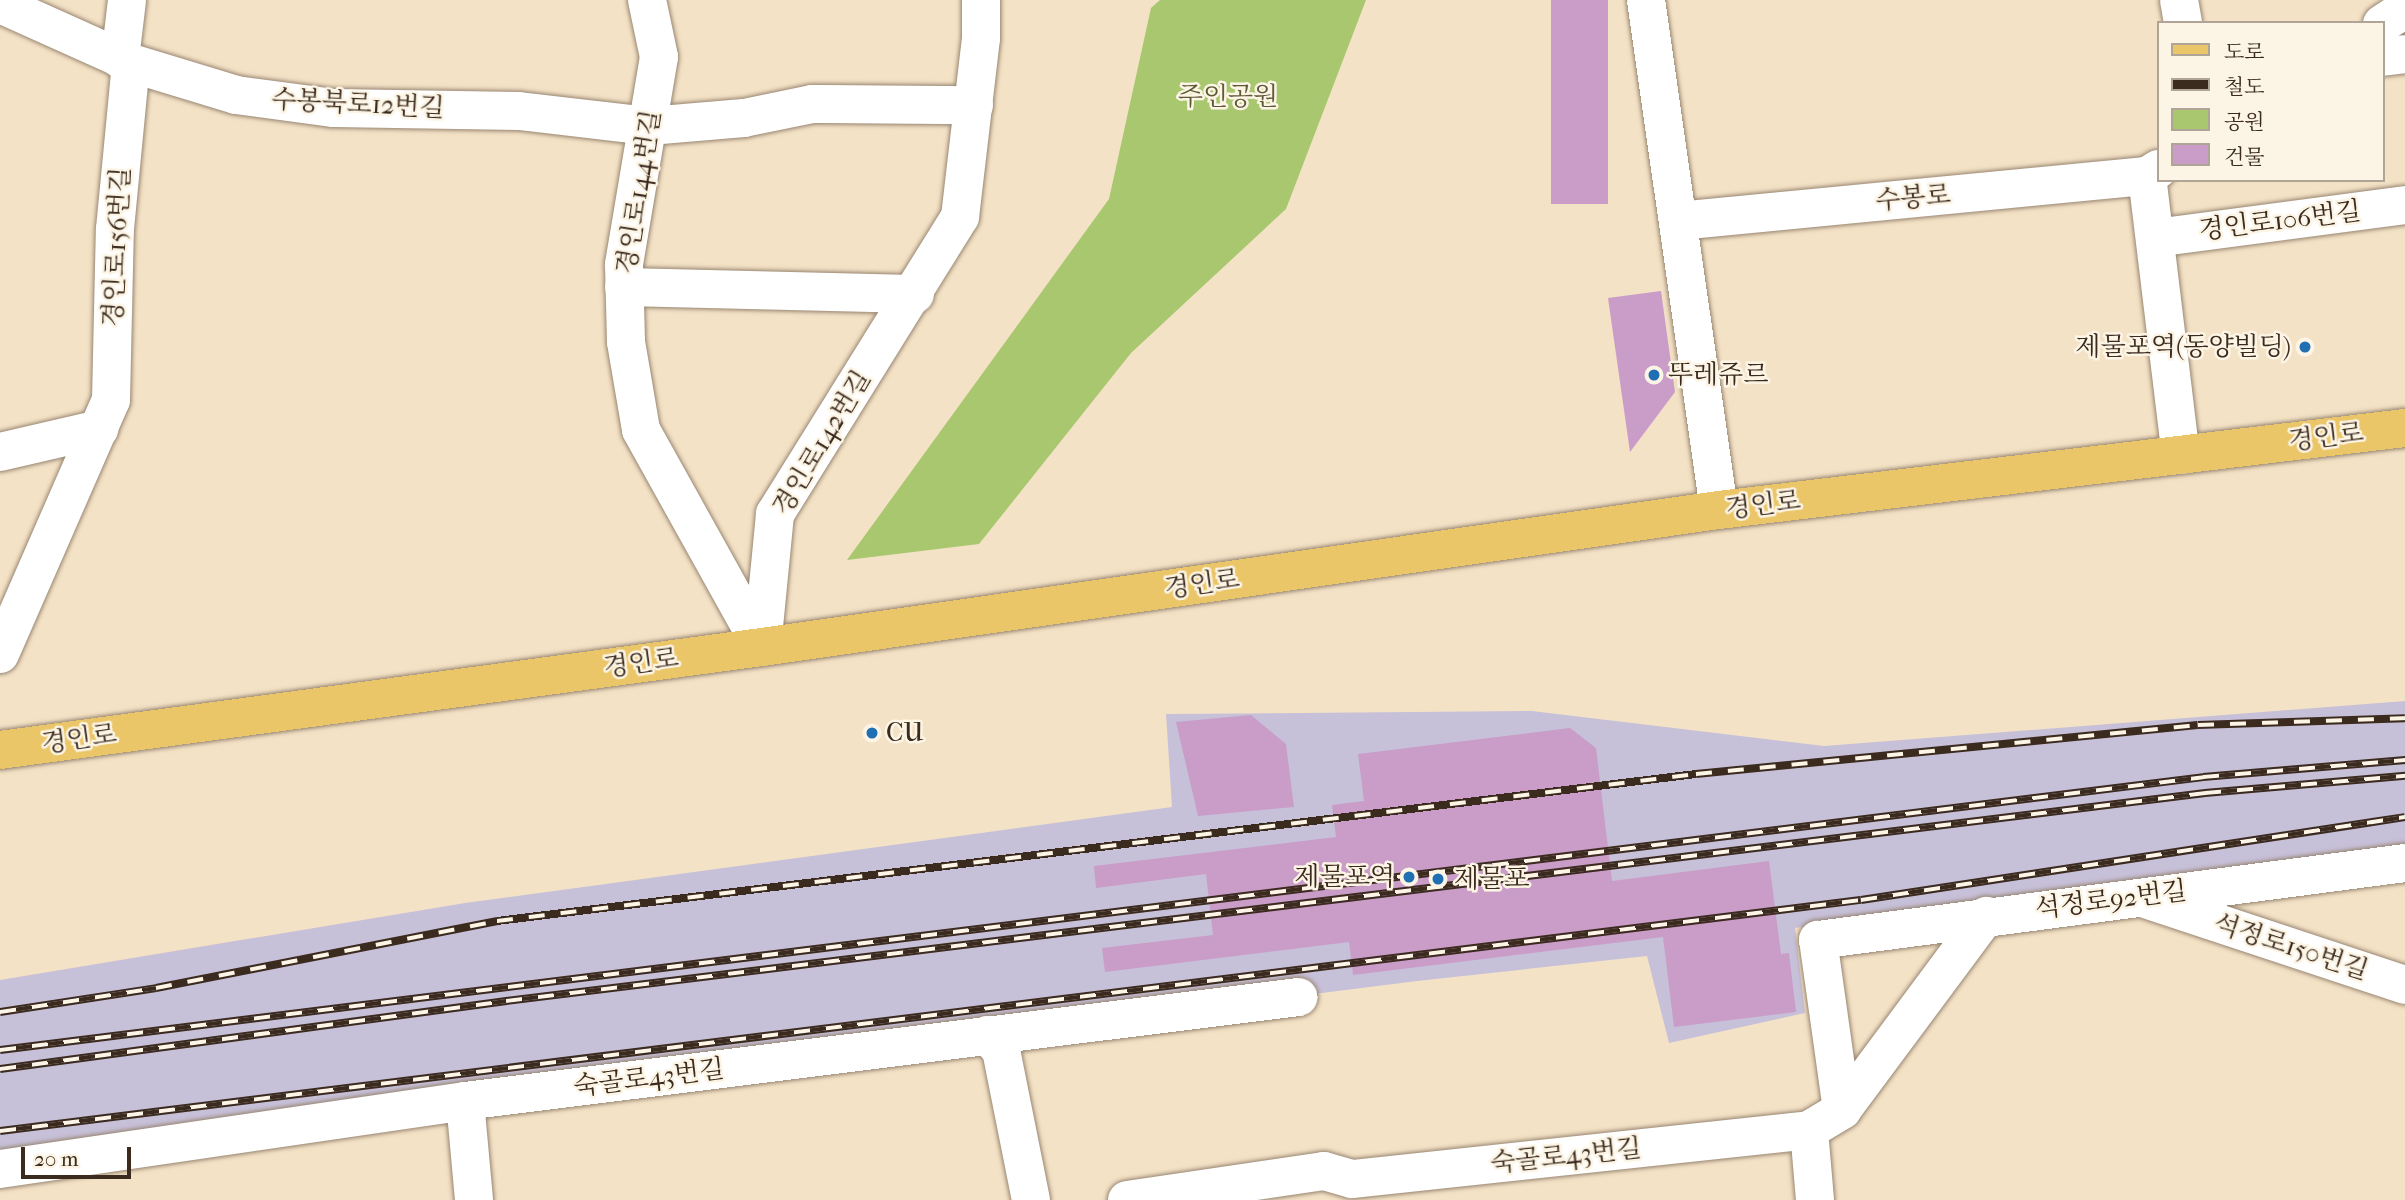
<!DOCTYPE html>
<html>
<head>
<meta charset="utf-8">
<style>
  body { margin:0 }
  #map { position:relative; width:2405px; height:1200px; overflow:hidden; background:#f4e2c6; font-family:"IM FELL French Canon","Noto Serif KR",serif }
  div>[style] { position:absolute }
  .industrial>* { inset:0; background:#c7c0d9 }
  .green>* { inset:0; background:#a8c76f }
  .building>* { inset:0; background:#c99dc8; transform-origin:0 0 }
  .roads { filter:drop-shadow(0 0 2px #988672) drop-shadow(0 0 2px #988672) }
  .minor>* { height:38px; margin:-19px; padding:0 19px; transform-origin:19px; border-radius:19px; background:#fff }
  .major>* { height:38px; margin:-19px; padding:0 19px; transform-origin:19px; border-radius:19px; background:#ebc669 }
  .rail>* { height:8px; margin-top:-4px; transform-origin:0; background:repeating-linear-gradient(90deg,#fcf5e5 0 16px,#3b2a1e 0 32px); box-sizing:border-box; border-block:2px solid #3b2a1e }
  .dots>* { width:19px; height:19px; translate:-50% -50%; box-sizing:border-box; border:4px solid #fcf5e5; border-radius:50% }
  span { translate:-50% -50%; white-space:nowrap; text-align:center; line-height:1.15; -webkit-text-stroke:5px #fcf5e5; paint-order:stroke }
  .park-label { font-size:26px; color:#5c5936 }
  .street-label { font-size:26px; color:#3b2a1e }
  .poi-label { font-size:26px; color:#3b2a1e }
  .right { translate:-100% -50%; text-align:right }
  .left { translate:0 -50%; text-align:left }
  .legend { position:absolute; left:2157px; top:21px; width:228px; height:161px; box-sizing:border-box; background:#fcf5e5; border:2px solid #afa495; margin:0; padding:9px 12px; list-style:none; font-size:21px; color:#3b2a1e }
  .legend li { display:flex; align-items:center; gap:14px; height:35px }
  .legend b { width:35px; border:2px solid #afa495 }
  .scale { position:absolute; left:21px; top:1147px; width:110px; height:32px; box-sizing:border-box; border:4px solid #3b2a1e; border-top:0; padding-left:9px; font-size:21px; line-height:24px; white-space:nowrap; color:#3b2a1e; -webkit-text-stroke:5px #fcf5e5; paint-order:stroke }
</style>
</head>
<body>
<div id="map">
  <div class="industrial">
    <div style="clip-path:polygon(2405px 701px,2405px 848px,1795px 928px,1805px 1013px,1669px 1043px,1647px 956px,1417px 981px,0 1160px,0 980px,465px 903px,1172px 807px,1166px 714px,1532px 711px,1824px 746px)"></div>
  </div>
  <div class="green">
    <div style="clip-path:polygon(1160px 0,1366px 0,1286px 209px,1131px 353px,979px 544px,847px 560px,1109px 199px,1151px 8px)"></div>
  </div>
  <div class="building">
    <div style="left:1551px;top:0;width:57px;height:204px"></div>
    <div style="clip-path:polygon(1661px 291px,1675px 392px,1630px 452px,1608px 298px)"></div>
    <div style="clip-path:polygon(1251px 715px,1286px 744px,1294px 807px,1198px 816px,1176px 722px)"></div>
    <div style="clip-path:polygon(1570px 728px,1596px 748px,1612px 881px,1769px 861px,1781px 954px,1789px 953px,1796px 1012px,1674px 1027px,1663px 937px,1353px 975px,1349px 942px,1105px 972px,1102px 948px,1213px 935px,1206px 874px,1096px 888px,1094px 866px,1336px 837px,1332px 805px,1364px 801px,1358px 754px)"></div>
  </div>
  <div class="roads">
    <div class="minor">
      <div style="left:647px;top:0;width:58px;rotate:78.1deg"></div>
      <div style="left:659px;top:57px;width:211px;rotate:99.6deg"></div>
      <div style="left:624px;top:265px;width:77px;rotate:88.5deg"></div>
      <div style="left:626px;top:342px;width:89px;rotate:80.3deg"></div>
      <div style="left:641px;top:430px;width:248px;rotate:60.9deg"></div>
      <div style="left:1646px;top:0;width:515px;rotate:81.85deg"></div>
      <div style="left:2179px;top:0;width:23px;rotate:80deg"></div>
      <div style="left:0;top:4px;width:144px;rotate:24.2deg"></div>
      <div style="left:131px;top:63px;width:110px;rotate:16.9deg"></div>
      <div style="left:236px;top:95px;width:99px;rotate:7.6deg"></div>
      <div style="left:334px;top:108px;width:185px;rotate:0.9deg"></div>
      <div style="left:519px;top:111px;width:131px;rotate:6.6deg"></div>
      <div style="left:649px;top:126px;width:95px;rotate:-4.8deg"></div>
      <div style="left:744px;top:118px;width:69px;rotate:-11.6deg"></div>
      <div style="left:812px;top:104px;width:162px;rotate:0.4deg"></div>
      <div style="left:2382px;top:24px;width:27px;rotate:-33deg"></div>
      <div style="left:2382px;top:57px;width:23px;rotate:-7deg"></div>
      <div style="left:120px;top:59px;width:59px;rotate:-83.2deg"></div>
      <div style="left:2147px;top:176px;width:281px;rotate:83.1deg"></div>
      <div style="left:1678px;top:221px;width:471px;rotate:-5.5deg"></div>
      <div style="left:2147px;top:176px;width:13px;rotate:-32deg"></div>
      <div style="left:2155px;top:238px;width:252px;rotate:-7.5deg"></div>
      <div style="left:624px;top:287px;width:291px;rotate:1.4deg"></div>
      <div style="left:0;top:452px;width:102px;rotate:-13.1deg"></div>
      <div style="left:762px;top:647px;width:134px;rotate:-84.4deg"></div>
      <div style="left:775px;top:514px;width:350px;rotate:-58.1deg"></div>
      <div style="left:960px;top:217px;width:180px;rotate:-83.3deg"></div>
      <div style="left:981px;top:38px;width:38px;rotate:-90deg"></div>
      <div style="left:0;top:654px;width:277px;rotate:-66.4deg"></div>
      <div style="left:111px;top:400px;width:171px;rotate:-88.7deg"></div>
      <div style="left:115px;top:229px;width:167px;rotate:-84.5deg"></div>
      <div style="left:2148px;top:900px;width:271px;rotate:18.3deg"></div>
      <div style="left:987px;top:1035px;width:21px;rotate:47deg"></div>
      <div style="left:1001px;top:1050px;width:153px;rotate:78.7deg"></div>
      <div style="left:465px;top:1101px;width:99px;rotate:84.8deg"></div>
      <div style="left:1842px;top:1110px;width:172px;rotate:-98deg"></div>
      <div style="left:1818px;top:940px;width:592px;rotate:-7.47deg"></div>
      <div style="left:1809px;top:1130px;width:70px;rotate:85.1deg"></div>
      <div style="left:0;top:1169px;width:470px;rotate:-8.3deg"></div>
      <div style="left:465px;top:1101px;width:840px;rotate:-7.11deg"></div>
      <div style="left:1127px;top:1200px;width:199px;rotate:-8.4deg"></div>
      <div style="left:1324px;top:1171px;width:29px;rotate:16deg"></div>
      <div style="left:1352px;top:1179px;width:460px;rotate:-6.1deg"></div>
      <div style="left:1809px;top:1130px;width:39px;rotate:-31deg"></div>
      <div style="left:1842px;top:1110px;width:242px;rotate:-53.4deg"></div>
    </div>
    <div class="major">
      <div style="left:0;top:750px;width:769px;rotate:-7.7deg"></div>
      <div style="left:762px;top:647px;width:967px;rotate:-8.15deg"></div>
      <div style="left:1719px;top:510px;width:691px;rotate:-6.82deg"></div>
    </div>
  </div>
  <div class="rail">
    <div style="left:0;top:1012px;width:158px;rotate:-8.7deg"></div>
    <div style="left:156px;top:988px;width:348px;rotate:-11.1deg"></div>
    <div style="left:497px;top:921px;width:1208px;rotate:-6.99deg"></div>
    <div style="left:1696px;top:774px;width:504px;rotate:-5.57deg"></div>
    <div style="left:2198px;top:725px;width:207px;rotate:-1.9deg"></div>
    <div style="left:0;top:1050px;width:2220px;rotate:-7.06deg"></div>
    <div style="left:2203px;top:777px;width:203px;rotate:-4.8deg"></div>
    <div style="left:0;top:1069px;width:511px;rotate:-7.65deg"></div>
    <div style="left:506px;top:1001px;width:1712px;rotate:-6.98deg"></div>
    <div style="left:2205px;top:793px;width:201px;rotate:-4.9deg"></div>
    <div style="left:0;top:1131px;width:1875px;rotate:-7.08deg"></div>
    <div style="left:1861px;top:900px;width:550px;rotate:-8.67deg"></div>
  </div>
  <div class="dots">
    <div style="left:2305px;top:347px;background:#1f6fb2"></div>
    <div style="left:1654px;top:375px;background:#1f6fb2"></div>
    <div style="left:872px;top:733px;background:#1f6fb2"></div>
    <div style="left:1409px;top:877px;background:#1f6fb2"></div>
    <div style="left:1438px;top:879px;background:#1f6fb2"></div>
  </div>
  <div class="park-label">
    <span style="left:1228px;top:97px">주인공원</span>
  </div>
  <div class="street-label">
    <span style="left:358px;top:104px;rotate:3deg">수봉북로12번길</span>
    <span style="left:639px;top:192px;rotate:-81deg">경인로144번길</span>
    <span style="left:1913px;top:198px;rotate:-5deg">수봉로</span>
    <span style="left:2280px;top:221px;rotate:-7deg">경인로106번길</span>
    <span style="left:117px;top:247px;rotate:-87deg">경인로156번길</span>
    <span style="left:2326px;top:437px;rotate:-7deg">경인로</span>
    <span style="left:822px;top:443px;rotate:-59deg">경인로142번길</span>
    <span style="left:1763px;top:505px;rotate:-7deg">경인로</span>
    <span style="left:1202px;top:584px;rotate:-8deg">경인로</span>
    <span style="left:641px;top:663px;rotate:-8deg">경인로</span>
    <span style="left:79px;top:739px;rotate:-8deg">경인로</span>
    <span style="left:2111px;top:900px;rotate:-7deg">석정로92번길</span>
    <span style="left:2291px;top:947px;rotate:18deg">석정로150번길</span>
    <span style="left:649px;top:1078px;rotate:-7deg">숙골로43번길</span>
    <span style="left:1566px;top:1156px;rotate:-6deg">숙골로43번길</span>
  </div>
  <div class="poi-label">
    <span class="right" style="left:2291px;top:347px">제물포역(동양빌딩)</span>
    <span class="left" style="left:1668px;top:375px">뚜레쥬르</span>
    <span class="left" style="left:886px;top:733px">CU</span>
    <span class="right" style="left:1395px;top:877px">제물포역</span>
    <span class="left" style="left:1454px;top:879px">제물포</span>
  </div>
  <ul class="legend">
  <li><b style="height:9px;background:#ebc669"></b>도로</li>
  <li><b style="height:9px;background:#3b2a1e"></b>철도</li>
  <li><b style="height:19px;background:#a8c76f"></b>공원</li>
  <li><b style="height:19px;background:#c99dc8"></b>건물</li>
  </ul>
  <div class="scale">20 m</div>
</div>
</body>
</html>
